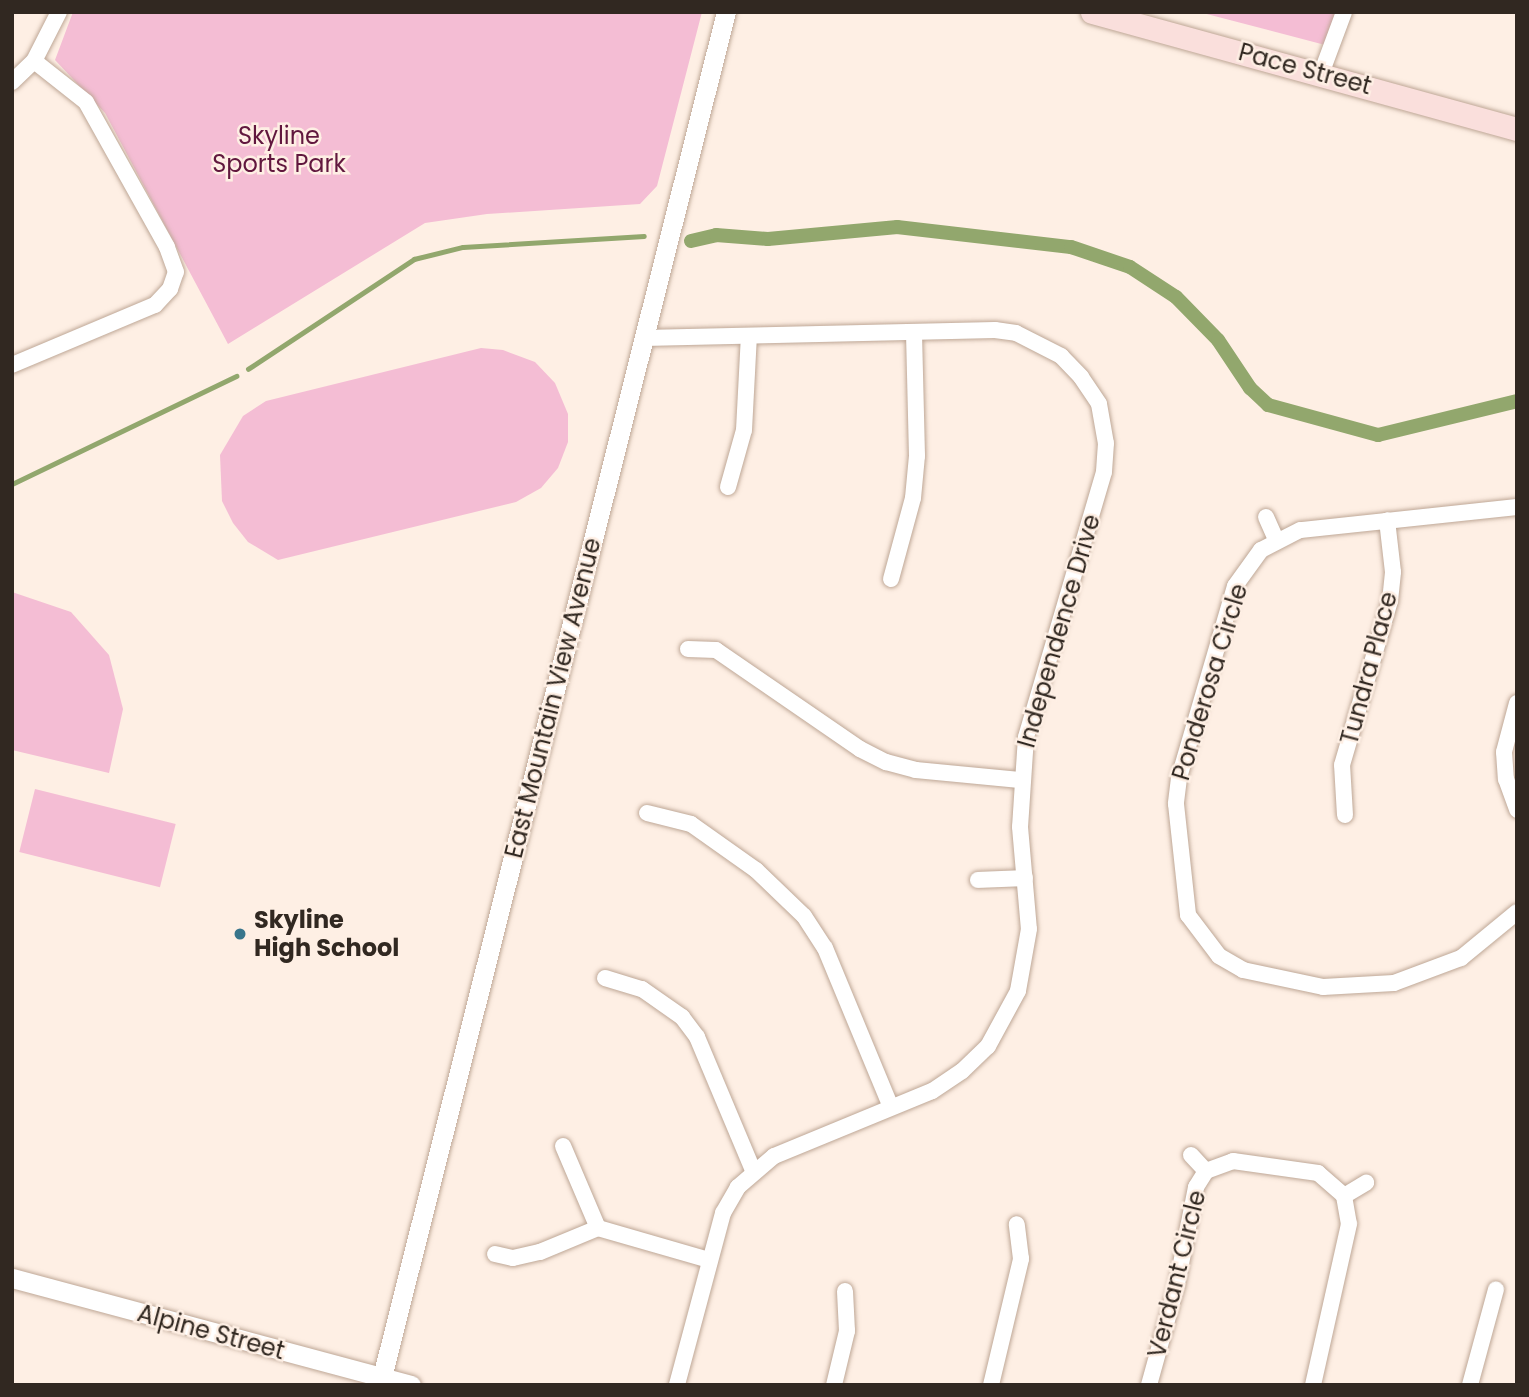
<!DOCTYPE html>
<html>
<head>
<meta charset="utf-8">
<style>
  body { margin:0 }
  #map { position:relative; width:1529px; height:1397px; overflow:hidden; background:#feefe4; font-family:Poppins,sans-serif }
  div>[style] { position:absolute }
  .green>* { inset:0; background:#f4bdd4; transform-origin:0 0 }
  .stream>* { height:4.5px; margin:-2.25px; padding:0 2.25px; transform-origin:2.25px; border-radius:2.25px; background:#92a76d }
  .canal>* { height:14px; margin:-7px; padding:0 7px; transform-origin:7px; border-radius:7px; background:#92a76d }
  .roads { filter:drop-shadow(0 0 2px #bea796) drop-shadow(0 0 2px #bea796) }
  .minor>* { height:16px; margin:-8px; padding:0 8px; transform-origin:8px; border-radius:8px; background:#fff }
  .tertiary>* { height:19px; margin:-9.5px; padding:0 9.5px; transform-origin:9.5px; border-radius:9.5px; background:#fff }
  .secondary>* { height:23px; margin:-11.5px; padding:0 11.5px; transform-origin:11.5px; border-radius:11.5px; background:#fadfdc }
  .dots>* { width:19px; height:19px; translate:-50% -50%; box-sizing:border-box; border:4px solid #feefe4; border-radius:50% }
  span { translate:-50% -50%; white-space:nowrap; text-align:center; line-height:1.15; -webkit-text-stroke:5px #feefe4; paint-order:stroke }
  .street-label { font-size:24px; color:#312821 }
  .park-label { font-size:24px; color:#61173e }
  .poi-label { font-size:24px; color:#312821; font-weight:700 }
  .left { translate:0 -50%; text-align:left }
  .frame { position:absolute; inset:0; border:14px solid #312821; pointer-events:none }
</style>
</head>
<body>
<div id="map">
  <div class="green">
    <div style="clip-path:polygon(73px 12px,702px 12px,657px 186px,640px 204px,487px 214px,425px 223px,228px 344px,105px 113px,55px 60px)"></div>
    <div style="clip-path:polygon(1199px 12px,1344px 12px,1329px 46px)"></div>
    <div style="clip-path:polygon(481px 348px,503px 350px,535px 362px,555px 383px,568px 414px,568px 442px,558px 468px,541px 488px,516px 502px,278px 560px,248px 542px,233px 523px,222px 501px,220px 455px,243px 416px,266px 401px)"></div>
    <div style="clip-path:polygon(12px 592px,71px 612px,109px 655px,123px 709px,109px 773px,12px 750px)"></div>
    <div style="left:35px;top:789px;width:145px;height:65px;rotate:14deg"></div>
  </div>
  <div class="stream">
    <div style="left:248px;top:369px;width:199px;rotate:-33.5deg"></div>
    <div style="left:414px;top:259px;width:50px;rotate:-13.8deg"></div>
    <div style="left:463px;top:247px;width:181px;rotate:-3.5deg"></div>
    <div style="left:12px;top:484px;width:249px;rotate:-25.7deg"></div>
  </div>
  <div class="canal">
    <div style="left:691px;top:241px;width:26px;rotate:-13deg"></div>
    <div style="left:716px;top:235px;width:52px;rotate:4.4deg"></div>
    <div style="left:768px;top:239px;width:130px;rotate:-5.3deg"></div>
    <div style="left:897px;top:227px;width:175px;rotate:6.6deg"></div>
    <div style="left:1071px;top:247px;width:62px;rotate:18.7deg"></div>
    <div style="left:1130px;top:267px;width:55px;rotate:33.1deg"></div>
    <div style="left:1176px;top:297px;width:60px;rotate:45.7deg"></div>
    <div style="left:1218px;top:340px;width:58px;rotate:56.3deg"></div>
    <div style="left:1250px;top:388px;width:25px;rotate:43deg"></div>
    <div style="left:1268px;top:405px;width:114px;rotate:15.3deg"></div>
    <div style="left:1378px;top:435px;width:143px;rotate:-13.7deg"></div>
  </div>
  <div class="roads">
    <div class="minor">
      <div style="left:1321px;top:74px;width:66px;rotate:-69.6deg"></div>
      <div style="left:12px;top:82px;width:30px;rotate:-44deg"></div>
      <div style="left:34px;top:61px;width:55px;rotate:-63deg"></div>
      <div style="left:644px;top:338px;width:351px;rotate:-1.3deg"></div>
      <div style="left:995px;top:330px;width:21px;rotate:8deg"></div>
      <div style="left:1016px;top:333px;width:51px;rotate:27.1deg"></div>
      <div style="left:1061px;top:356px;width:29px;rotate:46deg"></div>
      <div style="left:1081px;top:377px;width:32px;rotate:56deg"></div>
      <div style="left:1099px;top:404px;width:40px;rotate:80deg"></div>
      <div style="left:1106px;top:443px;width:29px;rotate:94deg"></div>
      <div style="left:1104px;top:472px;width:276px;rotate:106.4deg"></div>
      <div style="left:1026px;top:737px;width:90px;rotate:93.8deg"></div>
      <div style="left:1020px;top:827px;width:102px;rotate:85deg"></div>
      <div style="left:1029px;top:929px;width:63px;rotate:100.1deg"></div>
      <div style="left:1018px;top:991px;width:63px;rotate:118.6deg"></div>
      <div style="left:988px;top:1046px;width:36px;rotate:136deg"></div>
      <div style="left:962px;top:1071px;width:36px;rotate:146deg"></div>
      <div style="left:932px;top:1091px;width:171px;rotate:157.6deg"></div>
      <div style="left:774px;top:1156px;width:48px;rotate:139.3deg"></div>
      <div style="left:738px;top:1187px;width:30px;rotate:120deg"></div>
      <div style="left:723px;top:1213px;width:178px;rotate:105deg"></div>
      <div style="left:12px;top:365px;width:155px;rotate:-22.8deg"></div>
      <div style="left:155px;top:305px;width:22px;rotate:-47deg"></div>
      <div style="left:170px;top:289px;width:18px;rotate:-71deg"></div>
      <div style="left:176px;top:272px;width:27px;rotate:-110deg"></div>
      <div style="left:167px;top:247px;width:166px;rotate:-119.2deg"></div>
      <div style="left:86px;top:102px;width:66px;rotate:-141.7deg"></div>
      <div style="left:728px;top:487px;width:59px;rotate:-74.3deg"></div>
      <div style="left:744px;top:430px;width:94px;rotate:-87deg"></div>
      <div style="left:1517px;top:507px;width:218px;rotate:173.9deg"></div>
      <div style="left:1300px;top:530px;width:44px;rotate:152.9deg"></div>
      <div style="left:1261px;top:550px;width:44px;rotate:125.8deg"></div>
      <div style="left:1235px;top:586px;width:200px;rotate:106.3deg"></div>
      <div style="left:1179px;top:778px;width:26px;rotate:97deg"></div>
      <div style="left:1176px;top:804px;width:112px;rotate:83.8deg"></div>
      <div style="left:1188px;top:915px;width:51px;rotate:52.9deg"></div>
      <div style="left:1219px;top:956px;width:28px;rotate:30deg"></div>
      <div style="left:1243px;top:970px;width:82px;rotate:12deg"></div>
      <div style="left:1323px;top:987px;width:71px;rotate:-3.2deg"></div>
      <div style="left:1394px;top:983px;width:72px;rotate:-20.5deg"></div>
      <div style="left:1461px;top:958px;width:72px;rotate:-39.4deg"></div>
      <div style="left:1266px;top:517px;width:24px;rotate:66deg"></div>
      <div style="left:891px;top:579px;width:84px;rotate:-74.8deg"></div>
      <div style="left:913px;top:498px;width:42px;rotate:-84.6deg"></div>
      <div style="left:917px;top:456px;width:124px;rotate:-91.4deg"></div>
      <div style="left:688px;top:649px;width:28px;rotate:2deg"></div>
      <div style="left:716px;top:650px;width:175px;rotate:34.5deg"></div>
      <div style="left:860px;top:749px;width:29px;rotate:27deg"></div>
      <div style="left:886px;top:762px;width:31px;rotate:15deg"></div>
      <div style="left:916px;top:770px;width:104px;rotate:5.5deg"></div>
      <div style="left:1517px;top:703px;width:51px;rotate:104.9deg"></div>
      <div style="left:1504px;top:752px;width:27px;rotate:86deg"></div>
      <div style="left:1506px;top:779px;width:33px;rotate:70deg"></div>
      <div style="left:647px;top:813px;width:45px;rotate:14deg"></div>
      <div style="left:691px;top:824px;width:80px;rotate:35.3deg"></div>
      <div style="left:756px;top:870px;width:66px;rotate:43.8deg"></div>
      <div style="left:804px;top:916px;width:38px;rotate:57deg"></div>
      <div style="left:825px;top:948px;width:172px;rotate:67.5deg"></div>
      <div style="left:1345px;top:815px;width:50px;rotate:-93.4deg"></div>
      <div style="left:1342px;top:765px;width:171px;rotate:-73.7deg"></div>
      <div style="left:1390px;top:601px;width:29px;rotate:-84deg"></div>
      <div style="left:1393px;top:572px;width:52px;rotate:-96.6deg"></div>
      <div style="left:978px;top:880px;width:47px;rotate:-2.4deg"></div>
      <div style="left:605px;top:978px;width:39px;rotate:17deg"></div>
      <div style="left:642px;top:989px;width:49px;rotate:35deg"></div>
      <div style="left:682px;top:1017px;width:25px;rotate:53deg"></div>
      <div style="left:697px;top:1037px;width:144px;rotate:67.2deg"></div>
      <div style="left:563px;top:1146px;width:89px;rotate:66.9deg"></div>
      <div style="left:1191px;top:1155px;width:22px;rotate:47deg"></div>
      <div style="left:1344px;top:1196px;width:26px;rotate:-31deg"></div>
      <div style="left:495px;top:1254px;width:18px;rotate:13deg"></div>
      <div style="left:513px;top:1258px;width:28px;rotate:-13deg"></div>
      <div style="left:540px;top:1252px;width:63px;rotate:-22.5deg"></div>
      <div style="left:598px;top:1228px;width:116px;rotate:16.1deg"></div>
      <div style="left:834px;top:1385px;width:56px;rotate:-76.5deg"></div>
      <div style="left:847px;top:1331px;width:40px;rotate:-92.9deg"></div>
      <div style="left:991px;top:1385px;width:130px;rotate:-76.6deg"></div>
      <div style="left:1021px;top:1259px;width:35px;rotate:-97deg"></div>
      <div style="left:1149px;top:1385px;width:105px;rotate:-74.5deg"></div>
      <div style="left:1177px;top:1284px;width:99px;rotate:-78.9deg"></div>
      <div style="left:1196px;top:1187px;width:19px;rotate:-58deg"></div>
      <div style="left:1206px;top:1171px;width:29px;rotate:-20deg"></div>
      <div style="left:1233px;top:1161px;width:86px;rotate:8deg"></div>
      <div style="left:1318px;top:1173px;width:35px;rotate:41deg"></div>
      <div style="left:1344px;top:1196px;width:28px;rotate:80deg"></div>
      <div style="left:1349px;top:1224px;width:165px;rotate:102.6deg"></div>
      <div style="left:1470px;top:1385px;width:99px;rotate:-74.8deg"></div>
    </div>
    <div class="tertiary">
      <div style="left:12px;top:1278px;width:413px;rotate:15deg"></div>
      <div style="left:380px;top:1385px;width:1416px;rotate:-75.86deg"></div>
    </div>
    <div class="secondary">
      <div style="left:1092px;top:12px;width:441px;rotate:15.4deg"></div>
    </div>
  </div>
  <div class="dots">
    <div style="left:240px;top:934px;background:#38758b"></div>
  </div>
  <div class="street-label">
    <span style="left:1305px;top:69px;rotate:15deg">Pace Street</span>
    <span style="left:1059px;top:631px;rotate:-74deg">Independence Drive</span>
    <span style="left:1369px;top:668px;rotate:-75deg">Tundra Place</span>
    <span style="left:1210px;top:682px;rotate:-73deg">Ponderosa Circle</span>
    <span style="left:553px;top:698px;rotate:-76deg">East Mountain View Avenue</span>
    <span style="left:1177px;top:1274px;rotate:-76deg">Verdant Circle</span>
    <span style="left:211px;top:1332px;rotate:15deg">Alpine Street</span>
  </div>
  <div class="park-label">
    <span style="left:279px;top:150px">Skyline<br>Sports Park</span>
  </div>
  <div class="poi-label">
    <span class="left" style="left:254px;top:934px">Skyline<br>High School</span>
  </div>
  <div class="frame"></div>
</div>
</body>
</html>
